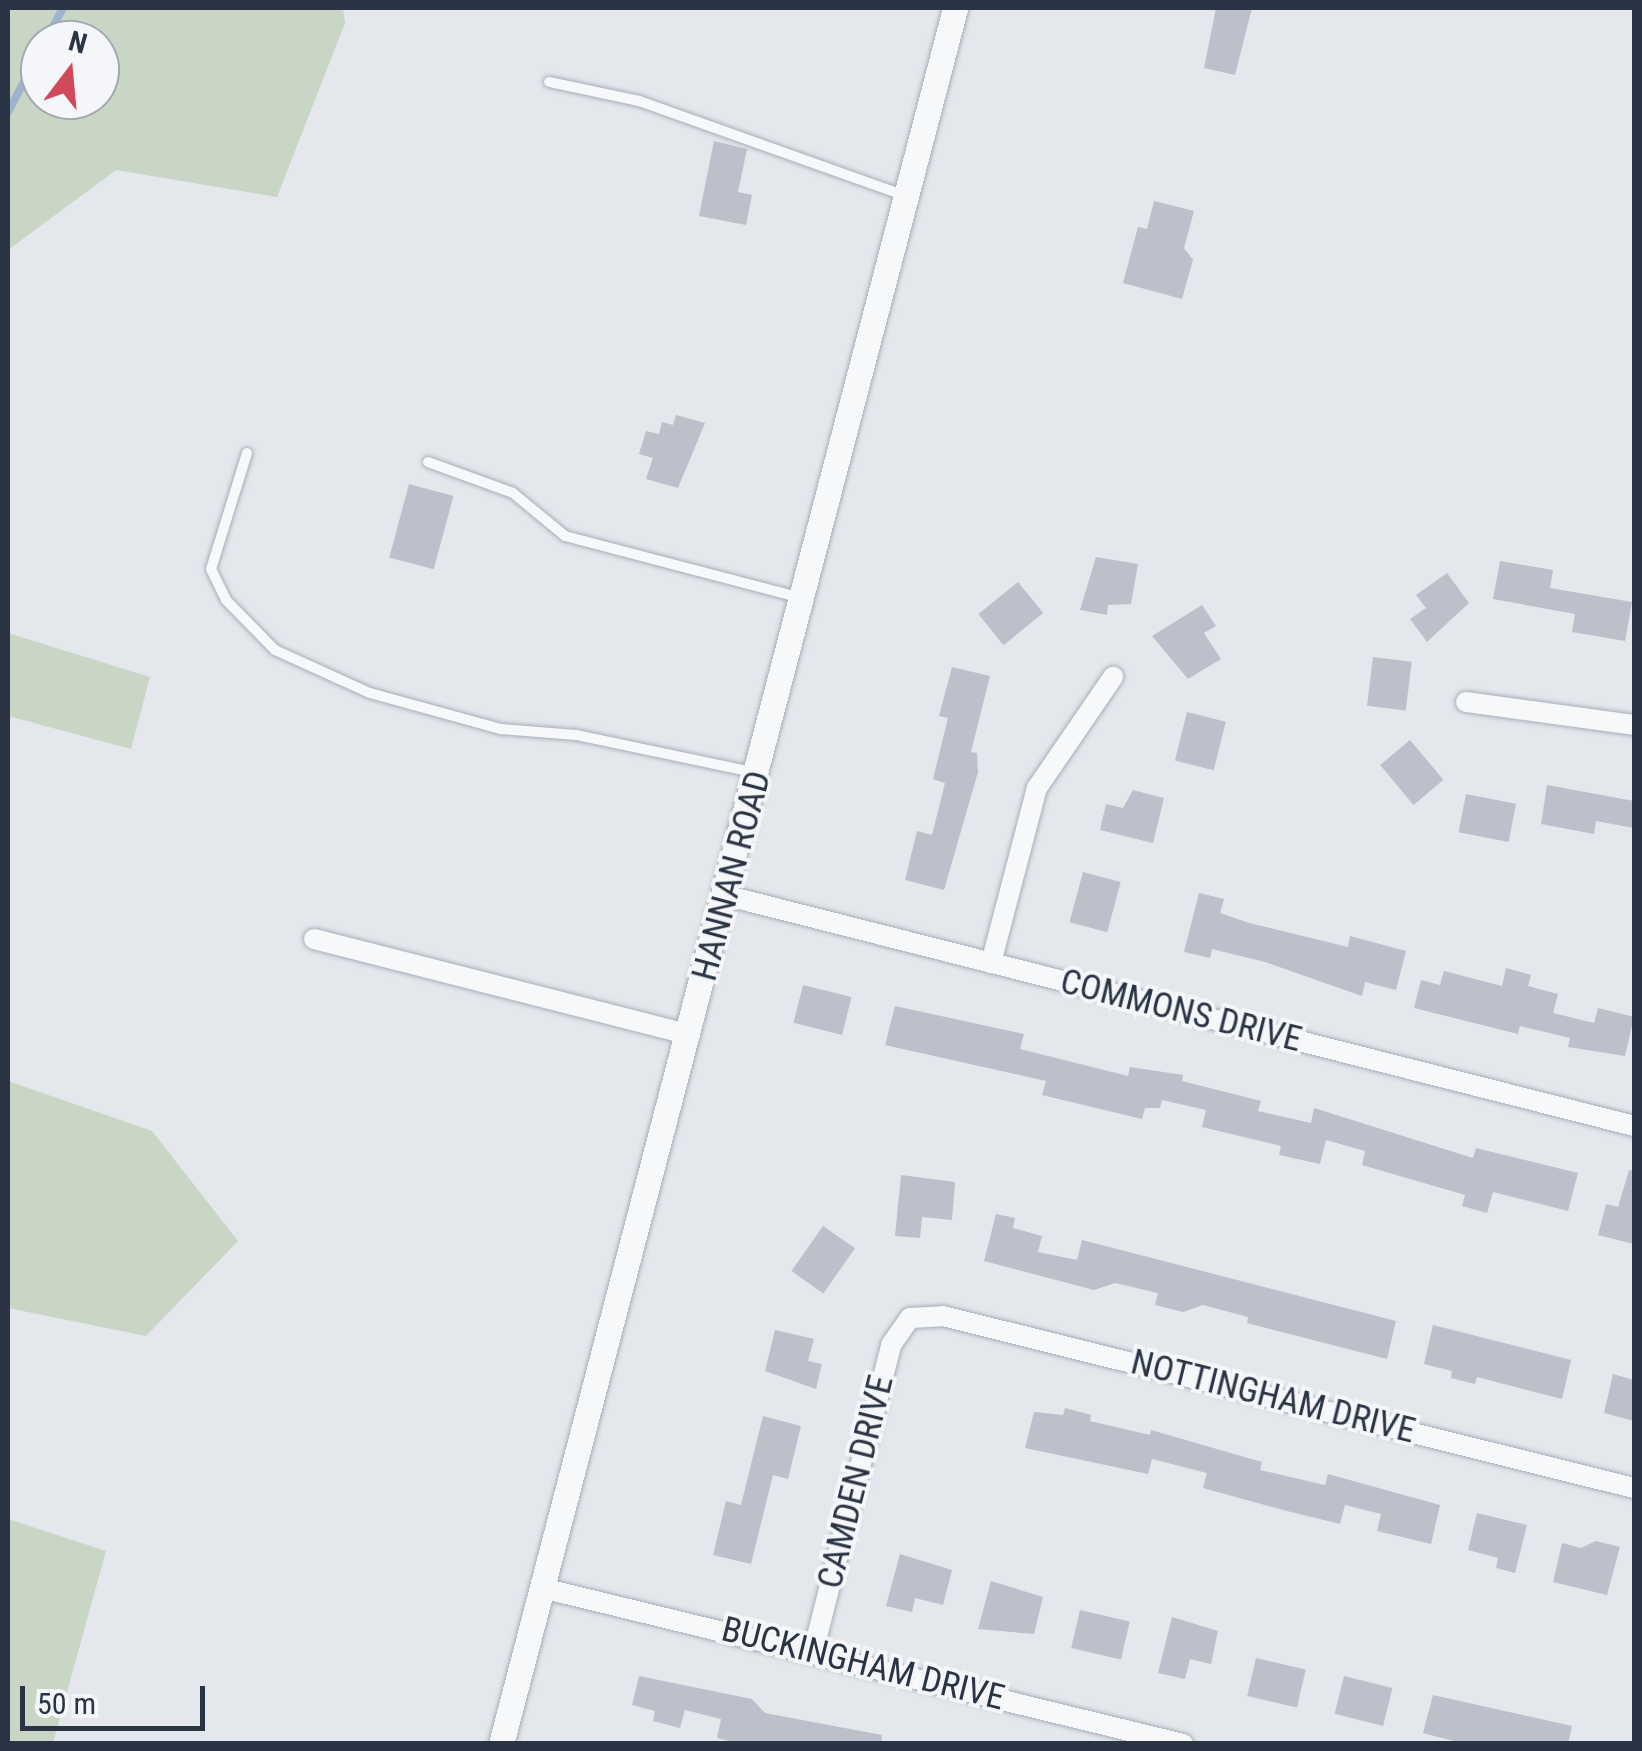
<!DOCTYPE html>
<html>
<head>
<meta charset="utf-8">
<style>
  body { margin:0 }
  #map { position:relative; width:1642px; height:1751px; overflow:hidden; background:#e4e7ec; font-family:"Roboto Condensed",sans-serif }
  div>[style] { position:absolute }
  .green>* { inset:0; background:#c9d6c5 }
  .stream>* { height:8px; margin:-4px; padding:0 4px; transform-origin:4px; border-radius:4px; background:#9fb4cc }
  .building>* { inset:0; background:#bbc0ca; transform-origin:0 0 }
  .roads { filter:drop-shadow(0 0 2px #a9aeb7) drop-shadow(0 0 2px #a9aeb7) }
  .service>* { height:10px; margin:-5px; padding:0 5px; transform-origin:5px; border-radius:5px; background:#f7f8fa }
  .minor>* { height:20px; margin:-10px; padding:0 10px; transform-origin:10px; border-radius:10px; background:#f7f8fa }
  .tertiary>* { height:25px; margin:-12.5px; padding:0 12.5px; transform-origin:12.5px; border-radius:12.5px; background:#f7f8fa }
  span { translate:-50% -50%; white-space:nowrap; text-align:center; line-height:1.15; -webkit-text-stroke:8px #f4f6f9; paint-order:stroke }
  .street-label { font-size:35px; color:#2b3445 }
  .frame { position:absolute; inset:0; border:10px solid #2b3445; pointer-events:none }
  .north { position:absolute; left:20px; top:20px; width:100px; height:100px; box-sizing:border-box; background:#f4f6f9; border:2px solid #a4a8b1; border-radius:50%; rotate:16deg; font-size:28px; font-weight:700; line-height:40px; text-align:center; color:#2b3445 }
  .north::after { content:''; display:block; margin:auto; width:35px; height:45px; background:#d1495b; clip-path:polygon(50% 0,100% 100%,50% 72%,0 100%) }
  .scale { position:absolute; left:20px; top:1686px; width:185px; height:45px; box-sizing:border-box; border:5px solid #2b3445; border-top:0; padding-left:12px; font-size:30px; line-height:35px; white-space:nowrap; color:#2b3445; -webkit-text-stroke:8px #f4f6f9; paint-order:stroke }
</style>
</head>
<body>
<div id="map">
  <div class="green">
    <div style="clip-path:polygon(evenodd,8px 8px,343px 8px,345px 23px,277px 197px,116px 170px,8px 250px,8px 8px,40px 40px,100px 40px,100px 100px,40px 100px,40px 40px)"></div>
    <div style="clip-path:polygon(8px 633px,150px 677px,131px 749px,8px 716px)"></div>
    <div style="clip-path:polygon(8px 1081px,152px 1131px,238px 1241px,146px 1336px,8px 1308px)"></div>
    <div style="clip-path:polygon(8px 1519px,106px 1551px,53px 1743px,8px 1743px)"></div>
  </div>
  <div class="stream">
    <div style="left:46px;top:40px;width:36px;rotate:-62deg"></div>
    <div style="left:8px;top:112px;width:69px;rotate:-62.3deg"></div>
  </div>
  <div class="building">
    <div style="clip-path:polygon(1216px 8px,1252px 8px,1235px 75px,1204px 68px)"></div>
    <div style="clip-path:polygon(714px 141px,747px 149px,738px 192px,752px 195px,746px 225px,699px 216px)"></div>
    <div style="clip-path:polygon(1154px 201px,1194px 211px,1184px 248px,1193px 260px,1182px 299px,1123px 283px,1138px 227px,1147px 229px)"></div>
    <div style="clip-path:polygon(676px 415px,705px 423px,678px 488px,646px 479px,653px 458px,639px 454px,646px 431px,659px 434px,662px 422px,673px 425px)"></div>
    <div style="left:409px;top:484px;width:46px;height:76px;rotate:15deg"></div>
    <div style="clip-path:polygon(1096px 557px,1138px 564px,1131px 604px,1108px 605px,1107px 615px,1080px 610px)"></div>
    <div style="clip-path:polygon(1500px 561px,1553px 570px,1550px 588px,1632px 602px,1625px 641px,1572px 632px,1575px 614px,1493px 599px)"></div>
    <div style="clip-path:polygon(1447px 573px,1469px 603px,1427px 642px,1410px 619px,1426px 608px,1416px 595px)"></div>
    <div style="left:1018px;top:582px;width:40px;height:51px;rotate:51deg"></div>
    <div style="clip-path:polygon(1202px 605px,1216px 626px,1204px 633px,1221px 659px,1188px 679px,1152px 636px)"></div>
    <div style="left:1373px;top:657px;width:39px;height:49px;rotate:7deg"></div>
    <div style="clip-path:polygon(952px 667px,990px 676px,971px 752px,977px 753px,978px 772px,944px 890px,905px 880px,917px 831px,932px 835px,945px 783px,933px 779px,948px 718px,939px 716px)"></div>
    <div style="left:1187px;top:712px;width:40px;height:50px;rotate:14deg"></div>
    <div style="left:1410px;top:740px;width:52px;height:39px;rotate:50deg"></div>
    <div style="clip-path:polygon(1547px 785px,1634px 801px,1634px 828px,1596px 821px,1594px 834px,1541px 824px)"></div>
    <div style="clip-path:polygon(1133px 790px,1164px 798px,1153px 843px,1100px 830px,1106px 804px,1123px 808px)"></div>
    <div style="left:1466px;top:794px;width:51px;height:39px;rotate:11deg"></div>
    <div style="left:1083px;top:872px;width:39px;height:52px;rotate:15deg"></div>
    <div style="clip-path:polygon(1199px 893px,1224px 899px,1220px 913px,1249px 923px,1348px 947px,1350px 936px,1406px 951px,1396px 990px,1365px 982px,1362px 996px,1265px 962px,1212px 949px,1210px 958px,1184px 952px)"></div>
    <div style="clip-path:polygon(1506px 968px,1531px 975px,1528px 986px,1558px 994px,1553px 1013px,1594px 1023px,1598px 1008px,1634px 1017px,1625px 1056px,1568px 1047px,1570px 1038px,1520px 1026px,1518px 1034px,1414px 1008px,1421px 980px,1440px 985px,1444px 971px,1502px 986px)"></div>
    <div style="left:803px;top:985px;width:50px;height:39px;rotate:14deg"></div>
    <div style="clip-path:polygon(895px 1006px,1024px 1034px,1020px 1049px,1128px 1076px,1130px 1067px,1183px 1075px,1182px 1081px,1261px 1101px,1258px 1111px,1311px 1123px,1314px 1108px,1473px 1158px,1476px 1148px,1578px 1173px,1568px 1211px,1493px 1192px,1487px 1213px,1462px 1206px,1465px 1195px,1362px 1165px,1365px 1151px,1326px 1140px,1320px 1164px,1279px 1155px,1281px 1146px,1202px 1127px,1206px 1110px,1162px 1100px,1160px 1108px,1145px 1108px,1142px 1119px,1042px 1095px,1046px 1081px,885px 1045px)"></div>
    <div style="clip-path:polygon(1629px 1170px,1634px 1171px,1634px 1244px,1598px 1235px,1606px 1204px,1618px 1207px)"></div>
    <div style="clip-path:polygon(901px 1175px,955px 1182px,952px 1220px,922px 1217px,920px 1238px,895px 1236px)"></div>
    <div style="clip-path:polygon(996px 1214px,1015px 1218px,1013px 1228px,1042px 1236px,1038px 1252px,1077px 1260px,1082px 1240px,1396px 1321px,1387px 1359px,1247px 1323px,1248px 1317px,1203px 1305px,1183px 1312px,1155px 1305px,1158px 1293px,1115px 1283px,1094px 1290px,984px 1261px)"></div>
    <div style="left:823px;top:1226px;width:39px;height:55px;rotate:35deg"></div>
    <div style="clip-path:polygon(1433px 1325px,1571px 1360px,1562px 1399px,1477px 1377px,1475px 1384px,1451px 1378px,1452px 1371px,1424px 1364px)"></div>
    <div style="clip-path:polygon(775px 1330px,814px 1339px,808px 1361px,822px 1364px,816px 1389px,765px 1371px)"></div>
    <div style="clip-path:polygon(1613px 1374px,1634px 1380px,1634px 1421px,1604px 1413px)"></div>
    <div style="clip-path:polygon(1065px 1408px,1091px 1415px,1090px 1421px,1150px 1435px,1151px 1430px,1262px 1462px,1260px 1470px,1325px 1485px,1328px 1474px,1440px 1505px,1431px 1544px,1377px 1531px,1381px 1514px,1345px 1505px,1340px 1524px,1287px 1511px,1203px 1488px,1207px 1473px,1152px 1459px,1148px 1474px,1025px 1448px,1034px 1412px,1063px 1415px)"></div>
    <div style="clip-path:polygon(763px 1416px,801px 1426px,788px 1479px,773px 1475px,751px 1564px,713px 1555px,726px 1501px,741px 1505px)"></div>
    <div style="clip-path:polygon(1477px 1513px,1527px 1525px,1515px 1573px,1496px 1568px,1498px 1558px,1468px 1550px)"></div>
    <div style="clip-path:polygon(1596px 1541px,1620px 1547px,1607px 1595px,1553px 1582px,1562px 1543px,1581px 1548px)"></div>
    <div style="clip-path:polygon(900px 1554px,952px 1570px,943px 1605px,915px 1598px,912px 1612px,886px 1606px)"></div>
    <div style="clip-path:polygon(991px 1581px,1043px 1597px,1034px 1634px,978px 1629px)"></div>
    <div style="left:1080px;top:1610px;width:51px;height:39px;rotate:13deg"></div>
    <div style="clip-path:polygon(1172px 1617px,1218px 1631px,1211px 1664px,1190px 1659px,1185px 1679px,1158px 1673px)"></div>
    <div style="left:1256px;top:1658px;width:51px;height:39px;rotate:13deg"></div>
    <div style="clip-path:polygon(639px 1676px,752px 1699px,765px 1713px,882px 1735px,881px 1744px,741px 1744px,717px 1738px,721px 1719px,685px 1710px,680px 1728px,653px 1721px,655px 1711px,632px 1705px)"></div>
    <div style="left:1344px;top:1676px;width:50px;height:39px;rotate:14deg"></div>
    <div style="clip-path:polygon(1433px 1695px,1572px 1726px,1568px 1744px,1465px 1744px,1423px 1733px)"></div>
  </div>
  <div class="roads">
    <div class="service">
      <div style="left:549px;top:82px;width:92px;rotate:11.9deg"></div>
      <div style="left:639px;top:101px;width:283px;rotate:19.6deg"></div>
      <div style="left:247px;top:453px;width:121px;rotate:107.2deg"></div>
      <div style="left:211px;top:569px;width:34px;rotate:64deg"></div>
      <div style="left:226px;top:600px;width:70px;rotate:45.6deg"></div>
      <div style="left:275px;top:650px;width:104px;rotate:24.4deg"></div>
      <div style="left:370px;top:693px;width:136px;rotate:15.4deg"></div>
      <div style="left:501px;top:729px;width:75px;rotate:4.6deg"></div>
      <div style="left:576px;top:735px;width:181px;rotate:11.8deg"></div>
      <div style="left:428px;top:462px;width:90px;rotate:20deg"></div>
      <div style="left:513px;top:493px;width:67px;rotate:39.6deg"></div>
      <div style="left:565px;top:536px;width:241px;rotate:14.7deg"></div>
    </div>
    <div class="minor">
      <div style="left:1466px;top:702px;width:170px;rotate:7.8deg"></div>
      <div style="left:728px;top:896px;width:935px;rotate:14.24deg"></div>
      <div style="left:314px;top:939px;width:388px;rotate:14.3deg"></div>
      <div style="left:991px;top:963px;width:181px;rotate:-75.3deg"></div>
      <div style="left:1037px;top:788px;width:135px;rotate:-55.6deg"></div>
      <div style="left:542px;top:1588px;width:660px;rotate:13.68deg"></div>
      <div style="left:813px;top:1652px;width:317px;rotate:-75.7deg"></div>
      <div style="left:891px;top:1345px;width:33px;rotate:-55deg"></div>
      <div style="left:910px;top:1318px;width:33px;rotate:-3deg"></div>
      <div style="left:943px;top:1316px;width:712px;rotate:13.98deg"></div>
    </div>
    <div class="tertiary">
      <div style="left:501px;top:1744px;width:1794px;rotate:-75.34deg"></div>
    </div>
  </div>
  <div class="street-label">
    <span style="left:732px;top:876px;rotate:-75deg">HANNAN ROAD</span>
    <span style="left:1181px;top:1011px;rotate:14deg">COMMONS DRIVE</span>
    <span style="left:1273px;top:1397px;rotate:14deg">NOTTINGHAM DRIVE</span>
    <span style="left:856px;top:1482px;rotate:-76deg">CAMDEN DRIVE</span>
    <span style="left:863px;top:1664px;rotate:14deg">BUCKINGHAM DRIVE</span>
  </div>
  <div class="frame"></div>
  <div class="north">N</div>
  <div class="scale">50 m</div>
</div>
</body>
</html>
